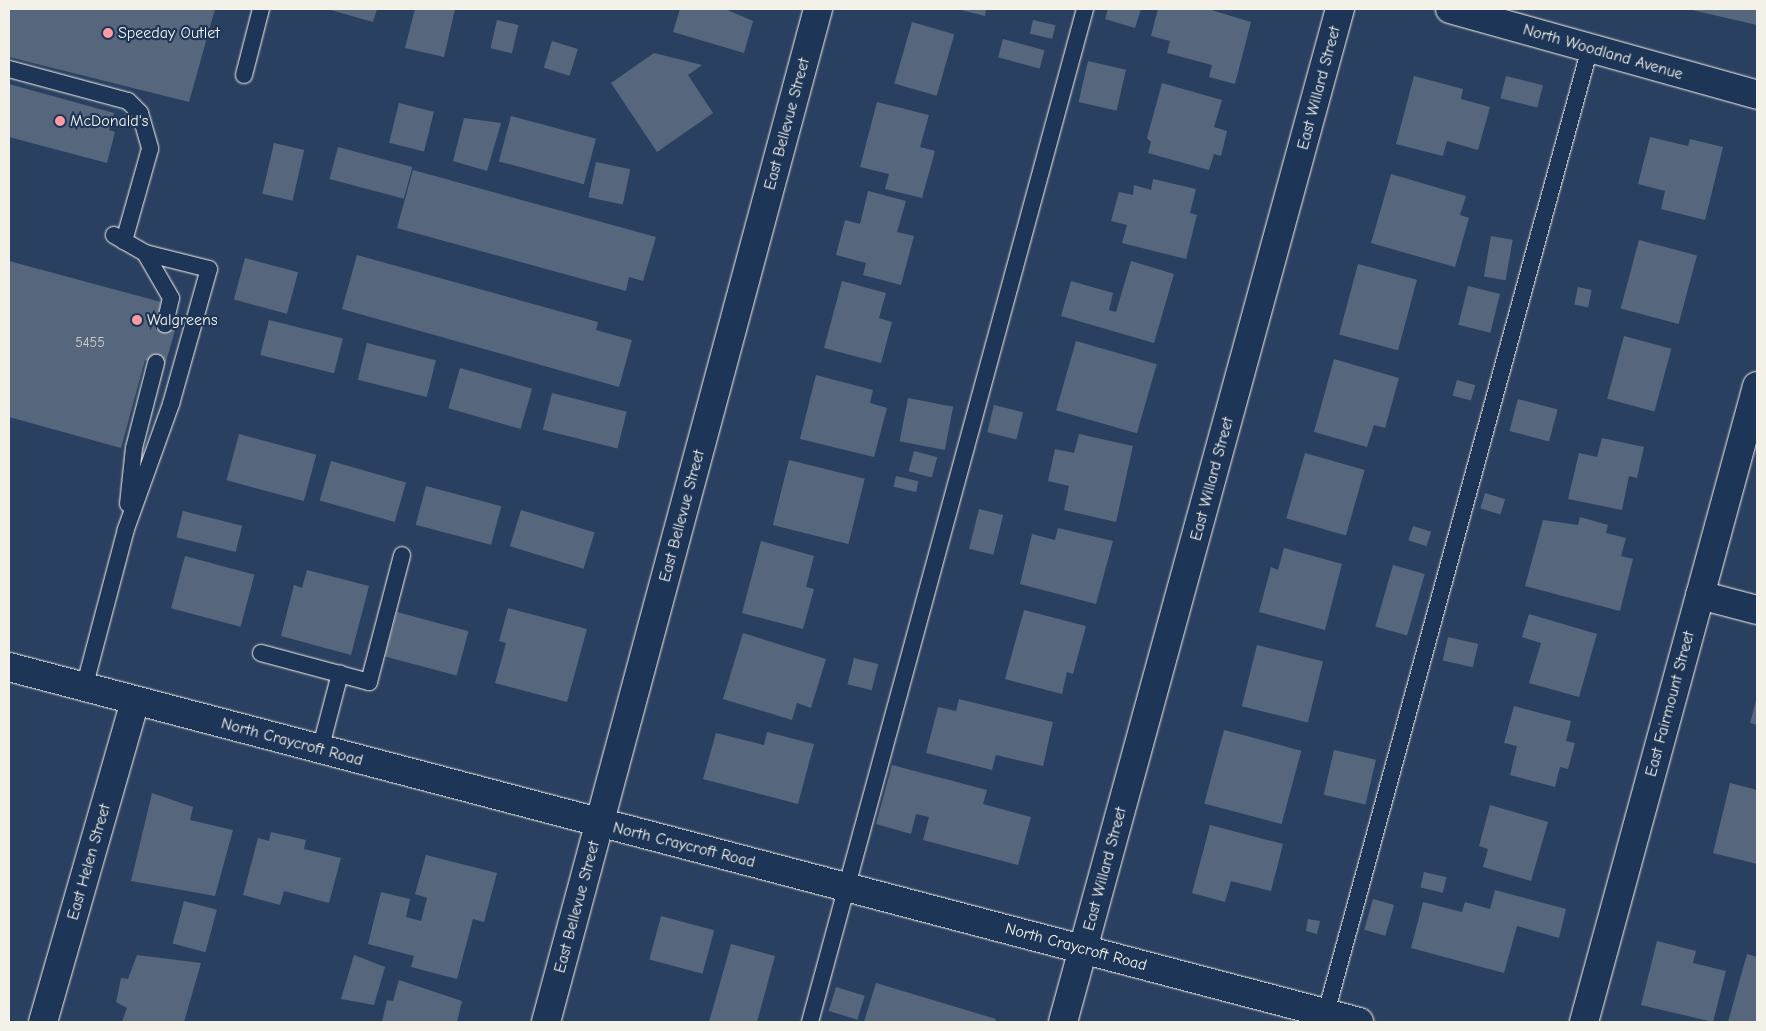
<!DOCTYPE html>
<html>
<head>
<meta charset="utf-8">
<style>
  body { margin:0 }
  #map { position:relative; width:1766px; height:1031px; overflow:hidden; background:#2a4060; font-family:"Comic Neue",sans-serif }
  div>[style] { position:absolute }
  .building>* { inset:0; background:#56677d; transform-origin:0 0 }
  .roads { filter:drop-shadow(0 0 1px #f4f1e8) drop-shadow(0 0 1px #f4f1e8) }
  .lane>* { height:16px; margin:-8px; padding:0 8px; transform-origin:8px; border-radius:8px; background:#1d3557 }
  .street>* { height:28px; margin:-14px; padding:0 14px; transform-origin:14px; border-radius:14px; background:#1d3557 }
  .secondary>* { height:28px; margin:-14px; padding:0 14px; transform-origin:14px; border-radius:14px; background:#1d3557 }
  .dots>* { width:14px; height:14px; translate:-50% -50%; box-sizing:border-box; border:2px solid #1d3557; border-radius:50% }
  span { translate:-50% -50%; white-space:nowrap; text-align:center; line-height:1.15; -webkit-text-stroke:4.5px #1d3557; paint-order:stroke }
  .number-label { font-size:14px; color:#cccecd }
  .number-label span { -webkit-text-stroke-width:0 }
  .poi-label { font-size:16px; color:#f4f1e8 }
  .left { translate:0 -50%; text-align:left }
  .street-label { font-size:16px; color:#f4f1e8 }
  .frame { position:absolute; inset:0; border:10px solid #f4f1e8; pointer-events:none }
</style>
</head>
<body>
<div id="map">
  <div class="building">
    <div style="clip-path:polygon(9px 9px,215px 9px,189px 102px,9px 57px)"></div>
    <div style="clip-path:polygon(327px 9px,377px 9px,373px 22px)"></div>
    <div style="clip-path:polygon(415px 9px,455px 9px,444px 57px,405px 48px)"></div>
    <div style="clip-path:polygon(680px 9px,725px 9px,753px 21px,744px 53px,673px 32px)"></div>
    <div style="clip-path:polygon(957px 9px,986px 9px,985px 16px)"></div>
    <div style="clip-path:polygon(1108px 9px,1141px 9px,1135px 28px,1105px 19px)"></div>
    <div style="clip-path:polygon(1158px 9px,1208px 9px,1251px 22px,1235px 84px,1209px 77px,1212px 65px,1167px 53px,1170px 41px,1151px 36px)"></div>
    <div style="clip-path:polygon(1692px 9px,1757px 9px,1757px 25px,1692px 10px)"></div>
    <div style="left:497px;top:20px;width:22px;height:29px;rotate:13deg"></div>
    <div style="left:1033px;top:20px;width:23px;height:14px;rotate:13deg"></div>
    <div style="left:912px;top:22px;width:44px;height:64px;rotate:16deg"></div>
    <div style="left:1003px;top:39px;width:43px;height:19px;rotate:15deg"></div>
    <div style="left:552px;top:41px;width:27px;height:28px;rotate:17deg"></div>
    <div style="clip-path:polygon(654px 53px,702px 65px,688px 75px,713px 113px,657px 152px,611px 83px)"></div>
    <div style="left:1088px;top:61px;width:39px;height:42px;rotate:13deg"></div>
    <div style="clip-path:polygon(1414px 76px,1463px 89px,1461px 99px,1490px 107px,1478px 150px,1447px 141px,1443px 156px,1396px 144px)"></div>
    <div style="left:1506px;top:76px;width:38px;height:23px;rotate:14deg"></div>
    <div style="clip-path:polygon(1162px 83px,1222px 100px,1214px 127px,1227px 131px,1221px 156px,1214px 154px,1209px 170px,1148px 153px,1151px 142px,1147px 138px)"></div>
    <div style="clip-path:polygon(9px 84px,114px 113px,109px 130px,115px 132px,107px 163px,9px 137px)"></div>
    <div style="clip-path:polygon(877px 102px,929px 115px,920px 147px,935px 151px,922px 198px,885px 189px,889px 174px,860px 167px)"></div>
    <div style="left:399px;top:103px;width:36px;height:41px;rotate:14deg"></div>
    <div style="left:511px;top:116px;width:88px;height:47px;rotate:15deg"></div>
    <div style="clip-path:polygon(464px 118px,501px 123px,487px 171px,453px 161px)"></div>
    <div style="clip-path:polygon(1650px 137px,1688px 146px,1690px 139px,1723px 147px,1705px 220px,1661px 209px,1665px 191px,1638px 184px)"></div>
    <div style="left:274px;top:143px;width:31px;height:52px;rotate:13deg"></div>
    <div style="left:338px;top:147px;width:77px;height:33px;rotate:15deg"></div>
    <div style="left:596px;top:162px;width:35px;height:36px;rotate:12deg"></div>
    <div style="clip-path:polygon(413px 170px,656px 237px,643px 281px,629px 277px,626px 291px,397px 228px)"></div>
    <div style="clip-path:polygon(1391px 174px,1466px 196px,1460px 215px,1469px 218px,1455px 267px,1371px 243px)"></div>
    <div style="clip-path:polygon(1153px 179px,1196px 189px,1190px 213px,1197px 215px,1186px 259px,1122px 243px,1127px 225px,1111px 221px,1119px 192px,1133px 195px,1134px 185px,1151px 190px)"></div>
    <div style="clip-path:polygon(868px 191px,906px 201px,897px 232px,914px 236px,901px 285px,863px 275px,866px 263px,836px 255px,845px 220px,860px 224px)"></div>
    <div style="left:1491px;top:236px;width:22px;height:41px;rotate:10deg"></div>
    <div style="left:1639px;top:240px;width:60px;height:71px;rotate:15deg"></div>
    <div style="clip-path:polygon(357px 255px,598px 322px,596px 330px,632px 340px,619px 387px,342px 309px)"></div>
    <div style="left:245px;top:258px;width:55px;height:43px;rotate:15deg"></div>
    <div style="clip-path:polygon(9px 261px,161px 302px,156px 321px,176px 327px,165px 365px,145px 360px,121px 448px,9px 417px)"></div>
    <div style="clip-path:polygon(1131px 261px,1174px 274px,1154px 343px,1061px 316px,1071px 281px,1113px 293px,1109px 310px,1116px 312px)"></div>
    <div style="left:1358px;top:264px;width:61px;height:73px;rotate:15deg"></div>
    <div style="clip-path:polygon(842px 281px,886px 293px,879px 318px,892px 322px,881px 363px,824px 348px)"></div>
    <div style="left:1468px;top:286px;width:33px;height:40px;rotate:14deg"></div>
    <div style="left:1578px;top:287px;width:14px;height:18px;rotate:12deg"></div>
    <div style="left:269px;top:320px;width:76px;height:36px;rotate:14deg"></div>
    <div style="left:1624px;top:336px;width:49px;height:65px;rotate:15deg"></div>
    <div style="left:1076px;top:341px;width:84px;height:72px;rotate:16deg"></div>
    <div style="left:367px;top:343px;width:71px;height:38px;rotate:14deg"></div>
    <div style="clip-path:polygon(1334px 359px,1399px 378px,1385px 428px,1374px 425px,1367px 447px,1314px 432px)"></div>
    <div style="left:460px;top:368px;width:75px;height:42px;rotate:16deg"></div>
    <div style="clip-path:polygon(816px 375px,873px 390px,870px 403px,887px 408px,874px 457px,800px 439px)"></div>
    <div style="left:1457px;top:380px;width:19px;height:16px;rotate:16deg"></div>
    <div style="left:552px;top:393px;width:77px;height:38px;rotate:14deg"></div>
    <div style="left:908px;top:398px;width:46px;height:44px;rotate:11deg"></div>
    <div style="left:1518px;top:399px;width:41px;height:33px;rotate:15deg"></div>
    <div style="left:994px;top:405px;width:30px;height:28px;rotate:14deg"></div>
    <div style="left:239px;top:434px;width:80px;height:48px;rotate:15deg"></div>
    <div style="clip-path:polygon(1079px 434px,1133px 446px,1116px 522px,1064px 510px,1069px 486px,1048px 481px,1055px 449px,1074px 453px)"></div>
    <div style="clip-path:polygon(1602px 438px,1644px 447px,1637px 478px,1629px 476px,1622px 510px,1568px 499px,1579px 453px,1597px 457px)"></div>
    <div style="left:914px;top:451px;width:24px;height:21px;rotate:15deg"></div>
    <div style="left:1305px;top:453px;width:62px;height:68px;rotate:16deg"></div>
    <div style="left:789px;top:460px;width:78px;height:67px;rotate:14deg"></div>
    <div style="left:331px;top:461px;width:78px;height:41px;rotate:16deg"></div>
    <div style="left:896px;top:476px;width:23px;height:11px;rotate:13deg"></div>
    <div style="left:426px;top:486px;width:78px;height:40px;rotate:15deg"></div>
    <div style="left:1485px;top:493px;width:21px;height:16px;rotate:17deg"></div>
    <div style="left:979px;top:509px;width:25px;height:41px;rotate:14deg"></div>
    <div style="left:521px;top:510px;width:77px;height:38px;rotate:17deg"></div>
    <div style="left:183px;top:511px;width:61px;height:27px;rotate:14deg"></div>
    <div style="clip-path:polygon(1580px 517px,1608px 525px,1606px 533px,1626px 538px,1621px 556px,1633px 559px,1620px 611px,1525px 586px,1543px 520px,1578px 525px)"></div>
    <div style="left:1413px;top:526px;width:19px;height:15px;rotate:18deg"></div>
    <div style="clip-path:polygon(1058px 528px,1113px 541px,1096px 604px,1020px 584px,1032px 534px,1055px 540px)"></div>
    <div style="clip-path:polygon(761px 541px,814px 556px,806px 587px,814px 589px,803px 629px,742px 613px)"></div>
    <div style="clip-path:polygon(1284px 548px,1342px 564px,1325px 630px,1259px 612px,1271px 567px,1278px 570px)"></div>
    <div style="left:185px;top:556px;width:72px;height:54px;rotate:15deg"></div>
    <div style="left:1393px;top:565px;width:33px;height:64px;rotate:16deg"></div>
    <div style="clip-path:polygon(307px 570px,369px 586px,351px 655px,281px 636px,294px 585px,302px 588px)"></div>
    <div style="clip-path:polygon(508px 608px,587px 629px,567px 702px,495px 683px,506px 643px,499px 641px)"></div>
    <div style="clip-path:polygon(1024px 610px,1086px 626px,1073px 674px,1067px 672px,1062px 694px,1005px 679px)"></div>
    <div style="left:397px;top:612px;width:74px;height:46px;rotate:15deg"></div>
    <div style="clip-path:polygon(1529px 614px,1597px 634px,1579px 697px,1529px 683px,1541px 643px,1522px 637px)"></div>
    <div style="clip-path:polygon(743px 633px,826px 659px,811px 708px,797px 703px,792px 720px,723px 699px)"></div>
    <div style="left:1448px;top:637px;width:31px;height:24px;rotate:13deg"></div>
    <div style="left:1257px;top:645px;width:68px;height:63px;rotate:14deg"></div>
    <div style="left:854px;top:658px;width:25px;height:27px;rotate:14deg"></div>
    <div style="clip-path:polygon(1757px 697px,1757px 725px,1750px 723px)"></div>
    <div style="clip-path:polygon(959px 699px,1053px 722px,1043px 766px,996px 755px,992px 770px,926px 753px,938px 707px,956px 711px)"></div>
    <div style="clip-path:polygon(1514px 706px,1571px 721px,1566px 741px,1575px 743px,1568px 769px,1560px 767px,1555px 787px,1510px 775px,1517px 746px,1504px 743px)"></div>
    <div style="left:1224px;top:730px;width:80px;height:76px;rotate:15deg"></div>
    <div style="clip-path:polygon(767px 732px,814px 744px,798px 804px,703px 779px,716px 733px,764px 745px)"></div>
    <div style="left:1334px;top:750px;width:43px;height:46px;rotate:13deg"></div>
    <div style="clip-path:polygon(892px 765px,987px 790px,983px 804px,1031px 817px,1018px 865px,923px 840px,929px 817px,916px 814px,911px 834px,876px 824px)"></div>
    <div style="clip-path:polygon(1730px 783px,1757px 790px,1757px 864px,1713px 853px)"></div>
    <div style="clip-path:polygon(152px 793px,193px 807px,190px 820px,233px 830px,215px 896px,131px 881px)"></div>
    <div style="clip-path:polygon(1490px 805px,1548px 822px,1531px 881px,1483px 867px,1488px 849px,1479px 846px)"></div>
    <div style="clip-path:polygon(1210px 825px,1283px 844px,1271px 891px,1231px 881px,1225px 902px,1192px 893px)"></div>
    <div style="clip-path:polygon(271px 832px,306px 840px,304px 849px,341px 858px,329px 903px,284px 891px,280px 905px,243px 895px,258px 838px,269px 841px)"></div>
    <div style="clip-path:polygon(426px 855px,497px 873px,484px 922px,473px 919px,457px 979px,411px 967px,414px 956px,368px 944px,381px 892px,410px 899px,406px 917px,421px 921px,427px 898px,415px 894px)"></div>
    <div style="left:1424px;top:872px;width:23px;height:16px;rotate:13deg"></div>
    <div style="clip-path:polygon(1495px 890px,1566px 909px,1559px 938px,1517px 926px,1504px 973px,1411px 948px,1423px 902px,1462px 912px,1465px 902px,1490px 909px)"></div>
    <div style="left:1373px;top:899px;width:22px;height:32px;rotate:16deg"></div>
    <div style="left:184px;top:901px;width:34px;height:44px;rotate:15deg"></div>
    <div style="left:661px;top:916px;width:55px;height:45px;rotate:15deg"></div>
    <div style="clip-path:polygon(1308px 919px,1320px 921px,1317px 934px,1306px 931px)"></div>
    <div style="clip-path:polygon(1657px 941px,1696px 951px,1693px 963px,1726px 971px,1713px 1022px,1641px 1005px)"></div>
    <div style="clip-path:polygon(731px 944px,775px 956px,757px 1022px,709px 1022px)"></div>
    <div style="clip-path:polygon(1747px 954px,1757px 957px,1757px 1022px,1728px 1022px)"></div>
    <div style="clip-path:polygon(137px 955px,201px 963px,184px 1022px,122px 1022px,127px 1008px,116px 1002px,121px 978px,128px 979px)"></div>
    <div style="clip-path:polygon(354px 955px,385px 967px,374px 1005px,341px 999px)"></div>
    <div style="clip-path:polygon(399px 980px,462px 1001px,457px 1022px,382px 1022px,387px 1000px,393px 1001px)"></div>
    <div style="clip-path:polygon(876px 983px,996px 1019px,995px 1022px,864px 1022px)"></div>
    <div style="left:836px;top:987px;width:30px;height:25px;rotate:17deg"></div>
  </div>
  <div class="roads">
    <div class="lane">
      <div style="left:9px;top:69px;width:123px;rotate:15.1deg"></div>
      <div style="left:128px;top:101px;width:17px;rotate:45deg"></div>
      <div style="left:140px;top:113px;width:37px;rotate:74deg"></div>
      <div style="left:150px;top:149px;width:96px;rotate:105.8deg"></div>
      <div style="left:244px;top:75px;width:68px;rotate:-75.6deg"></div>
      <div style="left:145px;top:253px;width:52px;rotate:60deg"></div>
      <div style="left:171px;top:298px;width:27px;rotate:103deg"></div>
      <div style="left:128px;top:504px;width:56px;rotate:-83.9deg"></div>
      <div style="left:134px;top:448px;width:88px;rotate:-75.5deg"></div>
      <div style="left:261px;top:653px;width:112px;rotate:15deg"></div>
      <div style="left:369px;top:682px;width:131px;rotate:-75.4deg"></div>
      <div style="left:84px;top:688px;width:164px;rotate:-75.2deg"></div>
      <div style="left:126px;top:529px;width:133px;rotate:-70.2deg"></div>
      <div style="left:171px;top:404px;width:140px;rotate:-74.3deg"></div>
      <div style="left:209px;top:269px;width:66px;rotate:-166deg"></div>
      <div style="left:145px;top:253px;width:36px;rotate:-150deg"></div>
      <div style="left:320px;top:750px;width:79px;rotate:-75.3deg"></div>
      <div style="left:1326px;top:1013px;width:1000px;rotate:-74.7deg"></div>
      <div style="left:810px;top:1022px;width:1050px;rotate:-74.81deg"></div>
    </div>
    <div class="street">
      <div style="left:1450px;top:9px;width:319px;rotate:15.6deg"></div>
      <div style="left:1700px;top:595px;width:59px;rotate:14.7deg"></div>
      <div style="left:43px;top:1022px;width:334px;rotate:-74deg"></div>
      <div style="left:546px;top:1022px;width:1049px;rotate:-74.97deg"></div>
      <div style="left:1063px;top:1022px;width:1050px;rotate:-74.71deg"></div>
      <div style="left:1584px;top:1022px;width:659px;rotate:-74.78deg"></div>
    </div>
    <div class="secondary">
      <div style="left:9px;top:667px;width:1396px;rotate:14.73deg"></div>
    </div>
  </div>
  <div class="dots">
    <div style="left:108px;top:33px;background:#ff9aa2"></div>
    <div style="left:60px;top:121px;background:#ff9aa2"></div>
    <div style="left:137px;top:320px;background:#ff9aa2"></div>
  </div>
  <div class="number-label">
    <span style="left:90px;top:343px">5455</span>
  </div>
  <div class="poi-label">
    <span class="left" style="left:118px;top:33px">Speeday Outlet</span>
    <span class="left" style="left:70px;top:121px">McDonald's</span>
    <span class="left" style="left:147px;top:320px">Walgreens</span>
  </div>
  <div class="street-label">
    <span style="left:1603px;top:52px;rotate:16deg">North Woodland Avenue</span>
    <span style="left:1319px;top:88px;rotate:-75deg">East Willard Street</span>
    <span style="left:787px;top:124px;rotate:-75deg">East Bellevue Street</span>
    <span style="left:1212px;top:479px;rotate:-75deg">East Willard Street</span>
    <span style="left:682px;top:516px;rotate:-75deg">East Bellevue Street</span>
    <span style="left:1670px;top:704px;rotate:-75deg">East Fairmount Street</span>
    <span style="left:292px;top:742px;rotate:15deg">North Craycroft Road</span>
    <span style="left:684px;top:845px;rotate:14deg">North Craycroft Road</span>
    <span style="left:89px;top:862px;rotate:-74deg">East Helen Street</span>
    <span style="left:1105px;top:869px;rotate:-75deg">East Willard Street</span>
    <span style="left:577px;top:907px;rotate:-75deg">East Bellevue Street</span>
    <span style="left:1076px;top:947px;rotate:15deg">North Craycroft Road</span>
  </div>
  <div class="frame"></div>
</div>
</body>
</html>
